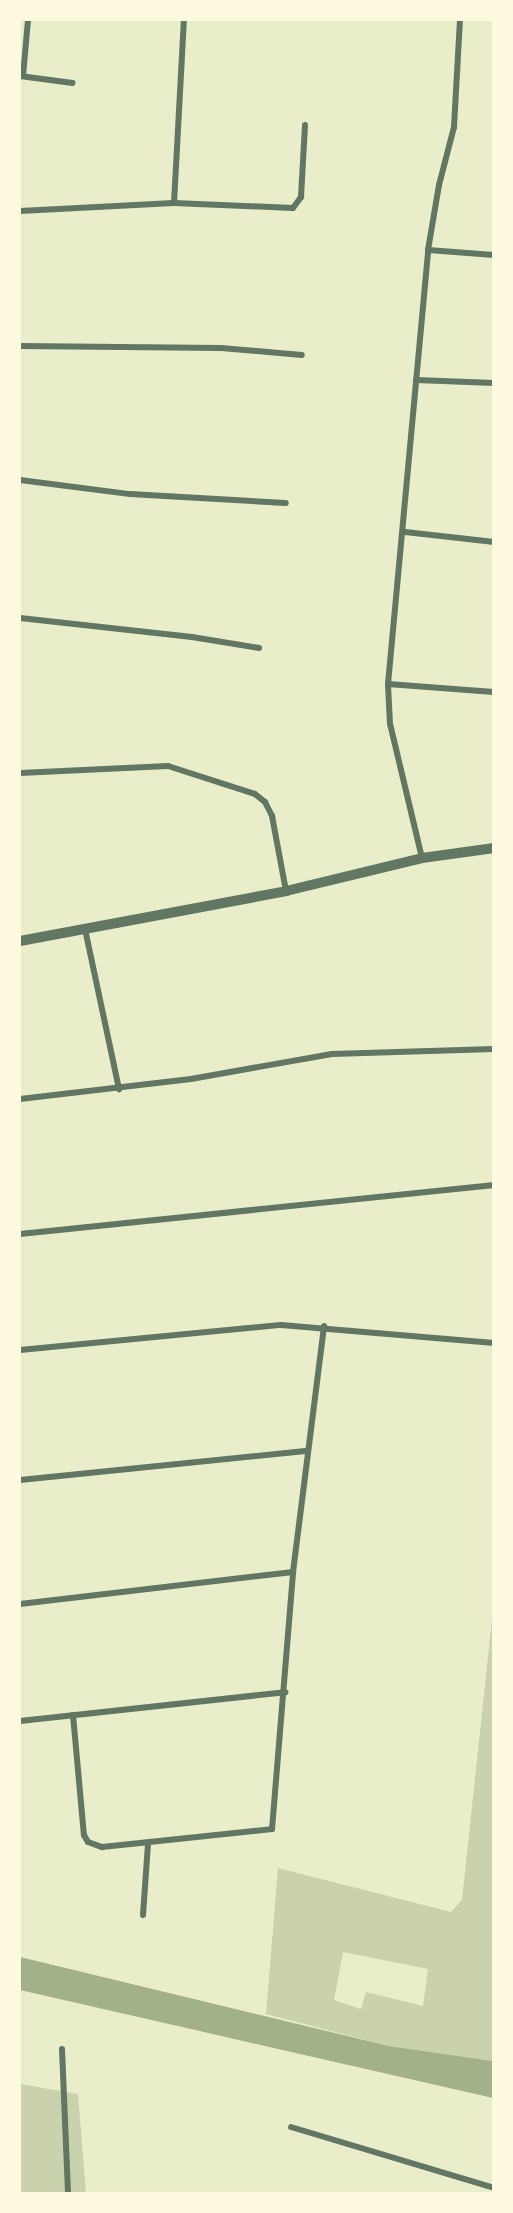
<!DOCTYPE html>
<html>
<head>
<meta charset="utf-8">
<style>
  body { margin:0 }
  #map { position:relative; width:513px; height:2213px; overflow:hidden; background:#e9edc9; font-family:"PT Sans",sans-serif }
  div>[style] { position:absolute }
  .green>* { inset:0; background:#cad2ad }
  .water>* { inset:0; background:#a3b18a }
  .minor>* { height:6px; margin:-3px; padding:0 3px; transform-origin:3px; border-radius:3px; background:#617663 }
  .tertiary>* { height:10px; margin:-5px; padding:0 5px; transform-origin:5px; border-radius:5px; background:#617663 }
  span { translate:-50% -50%; white-space:nowrap; text-align:center; line-height:1.15; -webkit-text-stroke:5px #fefae0; paint-order:stroke }
  .frame { position:absolute; inset:0; border:21px solid #fefae0; pointer-events:none }
</style>
</head>
<body>
<div id="map">
  <div class="green">
    <div style="clip-path:polygon(evenodd,493px 1610px,493px 2061px,389px 2046px,266px 2014px,278px 1868px,451px 1912px,462px 1900px,493px 1610px,343px 1952px,428px 1969px,423px 2006px,366px 1992px,361px 2009px,334px 2000px,343px 1952px)"></div>
    <div style="clip-path:polygon(20px 2084px,78px 2094px,86px 2193px,20px 2193px)"></div>
  </div>
  <div class="water">
    <div style="clip-path:polygon(20px 1957px,389px 2046px,493px 2061px,493px 2098px,20px 1990px)"></div>
  </div>
  <div class="minor">
    <div style="left:20px;top:76px;width:53px;rotate:7.5deg"></div>
    <div style="left:23px;top:76px;width:56px;rotate:-84.9deg"></div>
    <div style="left:174px;top:203px;width:183px;rotate:-86.9deg"></div>
    <div style="left:20px;top:211px;width:154px;rotate:-3deg"></div>
    <div style="left:174px;top:203px;width:119px;rotate:2.4deg"></div>
    <div style="left:293px;top:208px;width:14px;rotate:-54deg"></div>
    <div style="left:301px;top:197px;width:72px;rotate:-86.8deg"></div>
    <div style="left:428px;top:250px;width:66px;rotate:4.3deg"></div>
    <div style="left:20px;top:346px;width:201px;rotate:0.6deg"></div>
    <div style="left:221px;top:348px;width:81px;rotate:4.9deg"></div>
    <div style="left:416px;top:380px;width:78px;rotate:2.2deg"></div>
    <div style="left:20px;top:480px;width:111px;rotate:7.3deg"></div>
    <div style="left:130px;top:494px;width:156px;rotate:3.3deg"></div>
    <div style="left:405px;top:532px;width:90px;rotate:6.4deg"></div>
    <div style="left:20px;top:618px;width:173px;rotate:6.3deg"></div>
    <div style="left:192px;top:637px;width:68px;rotate:9.3deg"></div>
    <div style="left:388px;top:684px;width:106px;rotate:4.3deg"></div>
    <div style="left:20px;top:773px;width:148px;rotate:-2.7deg"></div>
    <div style="left:168px;top:766px;width:91px;rotate:17.8deg"></div>
    <div style="left:255px;top:794px;width:13px;rotate:39deg"></div>
    <div style="left:265px;top:802px;width:16px;rotate:63deg"></div>
    <div style="left:272px;top:816px;width:76px;rotate:79.4deg"></div>
    <div style="left:422px;top:858px;width:138px;rotate:-103.4deg"></div>
    <div style="left:390px;top:724px;width:40px;rotate:-92.9deg"></div>
    <div style="left:388px;top:684px;width:436px;rotate:-84.7deg"></div>
    <div style="left:428px;top:250px;width:66px;rotate:-80.4deg"></div>
    <div style="left:439px;top:185px;width:60px;rotate:-75.5deg"></div>
    <div style="left:454px;top:127px;width:107px;rotate:-86.8deg"></div>
    <div style="left:85px;top:929px;width:164px;rotate:78deg"></div>
    <div style="left:20px;top:1099px;width:172px;rotate:-6.7deg"></div>
    <div style="left:191px;top:1079px;width:143px;rotate:-10.1deg"></div>
    <div style="left:332px;top:1054px;width:162px;rotate:-1.8deg"></div>
    <div style="left:20px;top:1234px;width:477px;rotate:-5.9deg"></div>
    <div style="left:20px;top:1350px;width:262px;rotate:-5.5deg"></div>
    <div style="left:281px;top:1325px;width:214px;rotate:4.8deg"></div>
    <div style="left:20px;top:1480px;width:287px;rotate:-5.8deg"></div>
    <div style="left:20px;top:1604px;width:275px;rotate:-6.7deg"></div>
    <div style="left:73px;top:1715px;width:121px;rotate:84.8deg"></div>
    <div style="left:84px;top:1835px;width:8px;rotate:60deg"></div>
    <div style="left:88px;top:1842px;width:15px;rotate:20deg"></div>
    <div style="left:102px;top:1847px;width:171px;rotate:-6deg"></div>
    <div style="left:272px;top:1829px;width:258px;rotate:-85.3deg"></div>
    <div style="left:293px;top:1572px;width:248px;rotate:-82.8deg"></div>
    <div style="left:20px;top:1721px;width:267px;rotate:-6.2deg"></div>
    <div style="left:143px;top:1915px;width:72px;rotate:-86deg"></div>
    <div style="left:62px;top:2049px;width:145px;rotate:87.6deg"></div>
    <div style="left:291px;top:2127px;width:212px;rotate:16.7deg"></div>
  </div>
  <div class="tertiary">
    <div style="left:20px;top:941px;width:271px;rotate:-10.6deg"></div>
    <div style="left:286px;top:891px;width:140px;rotate:-13.6deg"></div>
    <div style="left:422px;top:858px;width:73px;rotate:-7.9deg"></div>
  </div>
  <div class="frame"></div>
</div>
</body>
</html>
